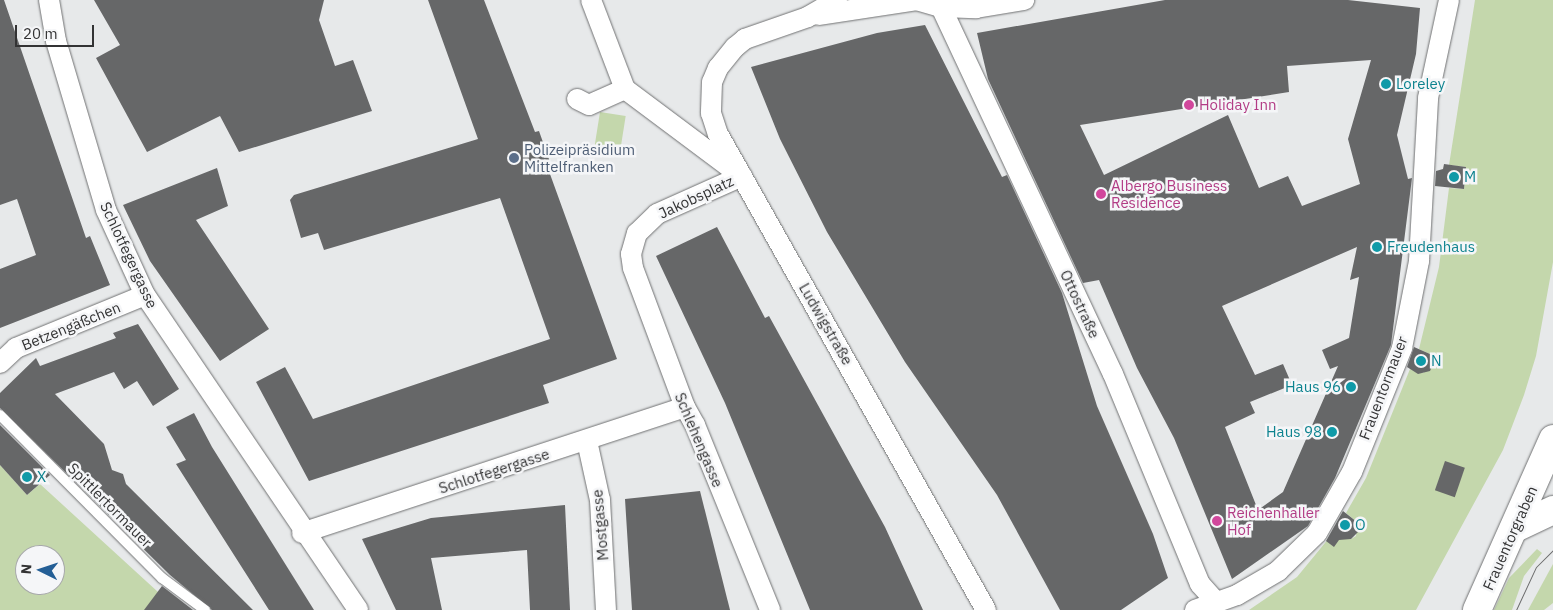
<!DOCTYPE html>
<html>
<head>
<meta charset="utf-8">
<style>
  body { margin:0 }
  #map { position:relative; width:1553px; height:610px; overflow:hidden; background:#e7e9ea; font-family:"IBM Plex Sans",sans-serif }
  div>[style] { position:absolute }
  .green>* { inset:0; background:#c4d7ac; transform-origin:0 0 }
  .building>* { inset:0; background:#666768; transform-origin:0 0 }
  .roads { filter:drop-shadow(0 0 1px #707172) drop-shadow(0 0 1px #707172) }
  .lane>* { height:10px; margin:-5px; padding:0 5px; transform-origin:5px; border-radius:5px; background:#fff }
  .street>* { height:20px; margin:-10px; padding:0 10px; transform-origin:10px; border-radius:10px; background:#fff }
  .secondary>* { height:28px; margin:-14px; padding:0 14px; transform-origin:14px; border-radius:14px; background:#fff }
  .tram>* { height:1px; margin:-0.5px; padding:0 0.5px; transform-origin:0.5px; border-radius:0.5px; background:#6b6b6c }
  .dots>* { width:14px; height:14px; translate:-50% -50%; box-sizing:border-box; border:2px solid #f5f6f8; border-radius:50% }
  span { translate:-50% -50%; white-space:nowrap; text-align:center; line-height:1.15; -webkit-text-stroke:5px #f5f6f8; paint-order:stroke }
  .culture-label { font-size:15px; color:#0d838f }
  .left { translate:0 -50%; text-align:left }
  .right { translate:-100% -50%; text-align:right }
  .hotel-label { font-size:15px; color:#b23c85 }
  .service-label { font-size:15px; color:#4e5e75 }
  .street-label { font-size:15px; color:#333334 }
  .north { position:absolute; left:15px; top:545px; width:50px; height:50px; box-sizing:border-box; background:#f5f6f8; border:1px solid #a7a8aa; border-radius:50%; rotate:274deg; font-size:14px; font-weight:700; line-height:20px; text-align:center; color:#333334 }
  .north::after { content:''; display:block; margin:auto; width:18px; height:22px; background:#245f96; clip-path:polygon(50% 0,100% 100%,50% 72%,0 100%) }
  .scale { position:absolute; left:15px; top:25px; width:79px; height:22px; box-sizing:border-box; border:2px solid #333334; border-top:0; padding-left:6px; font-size:15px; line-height:18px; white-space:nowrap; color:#333334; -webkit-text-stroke:4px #f5f6f8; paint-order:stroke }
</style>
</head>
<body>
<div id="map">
  <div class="green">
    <div style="clip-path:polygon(1475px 0,1553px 0,1553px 262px,1536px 356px,1524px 395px,1503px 450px,1416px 610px,1249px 610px,1297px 577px,1334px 532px,1351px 539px,1356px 536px,1357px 522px,1346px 513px,1366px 478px,1410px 369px,1423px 373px,1433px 364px,1430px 354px,1419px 349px,1439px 267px,1449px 188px,1464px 189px,1466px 167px,1449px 165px)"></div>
    <div style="left:600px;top:112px;width:26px;height:33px;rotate:9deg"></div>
    <div style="clip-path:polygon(evenodd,0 465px,27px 495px,40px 484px,158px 592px,151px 610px,0 610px,0 465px,25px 555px,55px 555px,55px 585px,25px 585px,25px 555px)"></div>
    <div style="clip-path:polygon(1537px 549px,1542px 553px,1524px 576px,1512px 610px,1494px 610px,1509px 578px)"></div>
    <div style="clip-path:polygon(1553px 564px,1553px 603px,1544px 610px,1528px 610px)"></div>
  </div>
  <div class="building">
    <div style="clip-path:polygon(0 0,4px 0,86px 238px,90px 236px,110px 285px,0 328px,0 269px,36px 255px,17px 199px,0 205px)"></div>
    <div style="clip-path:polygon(94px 0,324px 0,319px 20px,335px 66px,353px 60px,372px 111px,239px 152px,220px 116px,147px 152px,96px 58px,120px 45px)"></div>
    <div style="clip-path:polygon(428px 0,484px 0,535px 132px,539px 131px,550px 162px,546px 163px,617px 359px,543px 385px,549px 403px,309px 481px,256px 382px,285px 367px,313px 419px,550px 339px,500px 198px,324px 250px,318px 233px,301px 238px,290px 200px,294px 195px,478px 139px)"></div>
    <div style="clip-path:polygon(evenodd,1165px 0,1348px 0,1420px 8px,1416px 54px,1397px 135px,1408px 179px,1412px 178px,1391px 345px,1335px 478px,1308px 526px,1232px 579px,1174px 438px,1137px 368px,1099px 280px,1083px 283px,988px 79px,977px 33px,1165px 0,1371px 60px,1348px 139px,1360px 184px,1302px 206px,1288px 176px,1259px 188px,1228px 115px,1104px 175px,1080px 125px,1289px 92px,1287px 66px,1371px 60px,1165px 0,1357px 247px,1350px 280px,1359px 277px,1349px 338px,1322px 350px,1330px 369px,1338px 366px,1283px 492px,1258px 510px,1225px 427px,1255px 413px,1250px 402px,1292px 385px,1283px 364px,1255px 375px,1222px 306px,1357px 247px)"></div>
    <div style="clip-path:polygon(925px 25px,1002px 177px,1007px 175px,1062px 293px,1097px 406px,1153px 534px,1168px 578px,1121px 610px,1060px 610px,997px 495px,905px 362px,827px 232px,780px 139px,751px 67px,877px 33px)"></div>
    <div style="clip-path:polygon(1444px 164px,1466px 167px,1464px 189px,1435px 186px,1436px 171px,1443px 169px)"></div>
    <div style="clip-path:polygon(217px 168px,228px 206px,196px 220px,269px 329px,220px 361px,150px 261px,123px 205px)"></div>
    <div style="clip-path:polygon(717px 227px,765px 318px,769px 316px,885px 527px,923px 610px,810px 610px,725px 403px,656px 256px)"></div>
    <div style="clip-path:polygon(138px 324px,179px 389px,153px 406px,137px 381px,124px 389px,114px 372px,55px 394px,104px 444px,112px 470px,123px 474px,126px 484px,253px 610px,212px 610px,170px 575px,0 408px,0 393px,36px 358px,40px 366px,116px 338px,113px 333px)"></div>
    <div style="clip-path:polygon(1414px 347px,1430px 354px,1433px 364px,1430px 371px,1418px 374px,1407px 367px)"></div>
    <div style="clip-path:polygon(194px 413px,212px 447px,314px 610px,269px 610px,176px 464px,186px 460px,166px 427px)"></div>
    <div style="clip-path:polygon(0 425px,50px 475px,27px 495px,0 465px)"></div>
    <div style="left:1445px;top:461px;width:21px;height:31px;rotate:19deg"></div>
    <div style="clip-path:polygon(700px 491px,730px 610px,632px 610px,625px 499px)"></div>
    <div style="clip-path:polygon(565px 505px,570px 610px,530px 610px,527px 550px,431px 558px,442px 610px,396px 610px,362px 539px,431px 518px)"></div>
    <div style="clip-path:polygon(1343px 511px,1357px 522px,1358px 532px,1351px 539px,1339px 540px,1334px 547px,1326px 541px)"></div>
    <div style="clip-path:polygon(162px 586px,193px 610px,144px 610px)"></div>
  </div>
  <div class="roads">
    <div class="lane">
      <div style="left:0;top:415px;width:230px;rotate:45.2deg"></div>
      <div style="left:162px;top:578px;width:54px;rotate:36.7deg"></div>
    </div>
    <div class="street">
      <div style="left:49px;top:0;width:42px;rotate:80.3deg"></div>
      <div style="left:56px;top:41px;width:176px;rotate:73.5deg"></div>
      <div style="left:106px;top:210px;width:94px;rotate:65.4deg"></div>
      <div style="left:145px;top:295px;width:380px;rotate:55.9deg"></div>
      <div style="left:591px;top:0;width:95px;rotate:69.1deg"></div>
      <div style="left:625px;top:89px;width:139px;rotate:36.8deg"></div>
      <div style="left:837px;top:0;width:34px;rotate:150deg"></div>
      <div style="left:808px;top:17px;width:67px;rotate:160.8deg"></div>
      <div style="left:745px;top:39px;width:13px;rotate:141deg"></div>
      <div style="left:735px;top:47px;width:27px;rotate:129deg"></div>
      <div style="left:718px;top:68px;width:15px;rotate:113deg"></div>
      <div style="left:712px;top:82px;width:31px;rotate:92deg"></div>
      <div style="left:711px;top:113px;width:22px;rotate:72deg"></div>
      <div style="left:718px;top:134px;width:546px;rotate:60.62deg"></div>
      <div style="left:916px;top:0;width:26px;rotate:16deg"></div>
      <div style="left:941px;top:7px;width:35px;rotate:2deg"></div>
      <div style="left:976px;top:8px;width:49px;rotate:-9.5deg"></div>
      <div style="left:941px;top:7px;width:405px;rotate:64.9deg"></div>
      <div style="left:1113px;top:374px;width:227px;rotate:67.5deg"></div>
      <div style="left:1200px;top:584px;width:24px;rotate:48deg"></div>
      <div style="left:818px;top:15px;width:100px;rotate:-8.6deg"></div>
      <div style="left:577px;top:99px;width:13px;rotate:27deg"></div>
      <div style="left:589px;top:105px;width:39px;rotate:-24deg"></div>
      <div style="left:742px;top:176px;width:93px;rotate:155.9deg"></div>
      <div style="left:657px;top:214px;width:28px;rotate:136deg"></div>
      <div style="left:637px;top:233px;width:22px;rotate:106deg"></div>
      <div style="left:631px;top:254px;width:14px;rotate:82deg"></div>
      <div style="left:633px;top:268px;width:148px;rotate:69.5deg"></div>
      <div style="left:685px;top:407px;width:21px;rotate:61deg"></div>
      <div style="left:695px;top:425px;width:200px;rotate:67.9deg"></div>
      <div style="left:0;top:363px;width:22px;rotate:-43deg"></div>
      <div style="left:16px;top:348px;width:139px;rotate:-22.3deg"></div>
      <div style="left:587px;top:441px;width:60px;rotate:77.6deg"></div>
      <div style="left:600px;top:500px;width:110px;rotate:86.9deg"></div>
      <div style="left:302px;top:533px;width:403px;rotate:-18.2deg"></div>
      <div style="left:1195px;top:610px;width:45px;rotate:-19.7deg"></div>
      <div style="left:1237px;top:595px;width:48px;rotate:-30.3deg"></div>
      <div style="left:1278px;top:571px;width:54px;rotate:-44.3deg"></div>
      <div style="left:1317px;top:533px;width:70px;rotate:-60.2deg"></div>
      <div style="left:1352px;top:472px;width:134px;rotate:-68deg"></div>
      <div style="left:1402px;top:348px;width:89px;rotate:-78.9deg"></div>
      <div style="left:1419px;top:261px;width:163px;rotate:-86.8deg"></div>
      <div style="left:1428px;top:98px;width:100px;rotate:-77.9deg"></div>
    </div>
    <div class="secondary">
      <div style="left:1515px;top:528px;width:42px;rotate:-25.3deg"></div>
      <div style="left:1477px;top:610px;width:187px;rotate:-66deg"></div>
    </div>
  </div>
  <div class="tram">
    <div style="left:1516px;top:610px;width:47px;rotate:-65.1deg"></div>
    <div style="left:1536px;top:567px;width:24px;rotate:-45deg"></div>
  </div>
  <div class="dots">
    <div style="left:1386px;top:84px;background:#0f9aa8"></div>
    <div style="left:1189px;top:105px;background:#d1479c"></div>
    <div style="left:514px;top:158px;background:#5c6f8a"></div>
    <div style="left:1454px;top:177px;background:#0f9aa8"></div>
    <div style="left:1101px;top:194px;background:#d1479c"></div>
    <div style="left:1377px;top:247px;background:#0f9aa8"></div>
    <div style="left:1421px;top:361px;background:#0f9aa8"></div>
    <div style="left:1351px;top:387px;background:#0f9aa8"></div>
    <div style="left:1332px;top:432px;background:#0f9aa8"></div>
    <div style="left:27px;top:477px;background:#0f9aa8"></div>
    <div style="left:1217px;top:521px;background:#d1479c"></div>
    <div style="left:1345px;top:525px;background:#0f9aa8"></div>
  </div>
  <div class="culture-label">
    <span class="left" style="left:1396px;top:84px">Loreley</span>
    <span class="left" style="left:1464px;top:177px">M</span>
    <span class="left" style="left:1387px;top:247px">Freudenhaus</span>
    <span class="left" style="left:1431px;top:361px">N</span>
    <span class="right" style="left:1341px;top:387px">Haus 96</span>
    <span class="right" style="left:1322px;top:432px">Haus 98</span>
    <span class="left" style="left:37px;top:477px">X</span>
    <span class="left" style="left:1355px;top:525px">O</span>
  </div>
  <div class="hotel-label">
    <span class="left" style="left:1199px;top:105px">Holiday Inn</span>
    <span class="left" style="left:1111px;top:194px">Albergo Business<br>Residence</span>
    <span class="left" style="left:1227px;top:521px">Reichenhaller<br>Hof</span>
  </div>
  <div class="service-label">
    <span class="left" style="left:524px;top:158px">Polizeipräsidium<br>Mittelfranken</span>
  </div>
  <div class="street-label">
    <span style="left:696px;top:197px;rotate:-25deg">Jakobsplatz</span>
    <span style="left:129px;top:255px;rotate:65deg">Schlotfegergasse</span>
    <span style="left:1080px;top:304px;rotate:65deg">Ottostraße</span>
    <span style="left:826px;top:324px;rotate:60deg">Ludwigstraße</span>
    <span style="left:71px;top:326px;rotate:-22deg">Betzengäßchen</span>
    <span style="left:1383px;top:388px;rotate:-69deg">Frauentormauer</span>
    <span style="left:699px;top:440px;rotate:67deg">Schlehengasse</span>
    <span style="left:494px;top:471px;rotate:-18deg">Schlotfegergasse</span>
    <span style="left:110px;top:505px;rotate:45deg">Spittlertormauer</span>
    <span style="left:600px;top:525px;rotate:-95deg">Mostgasse</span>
    <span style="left:1510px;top:538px;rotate:-66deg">Frauentorgraben</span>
  </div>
  <div class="north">N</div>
  <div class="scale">20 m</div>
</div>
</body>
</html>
